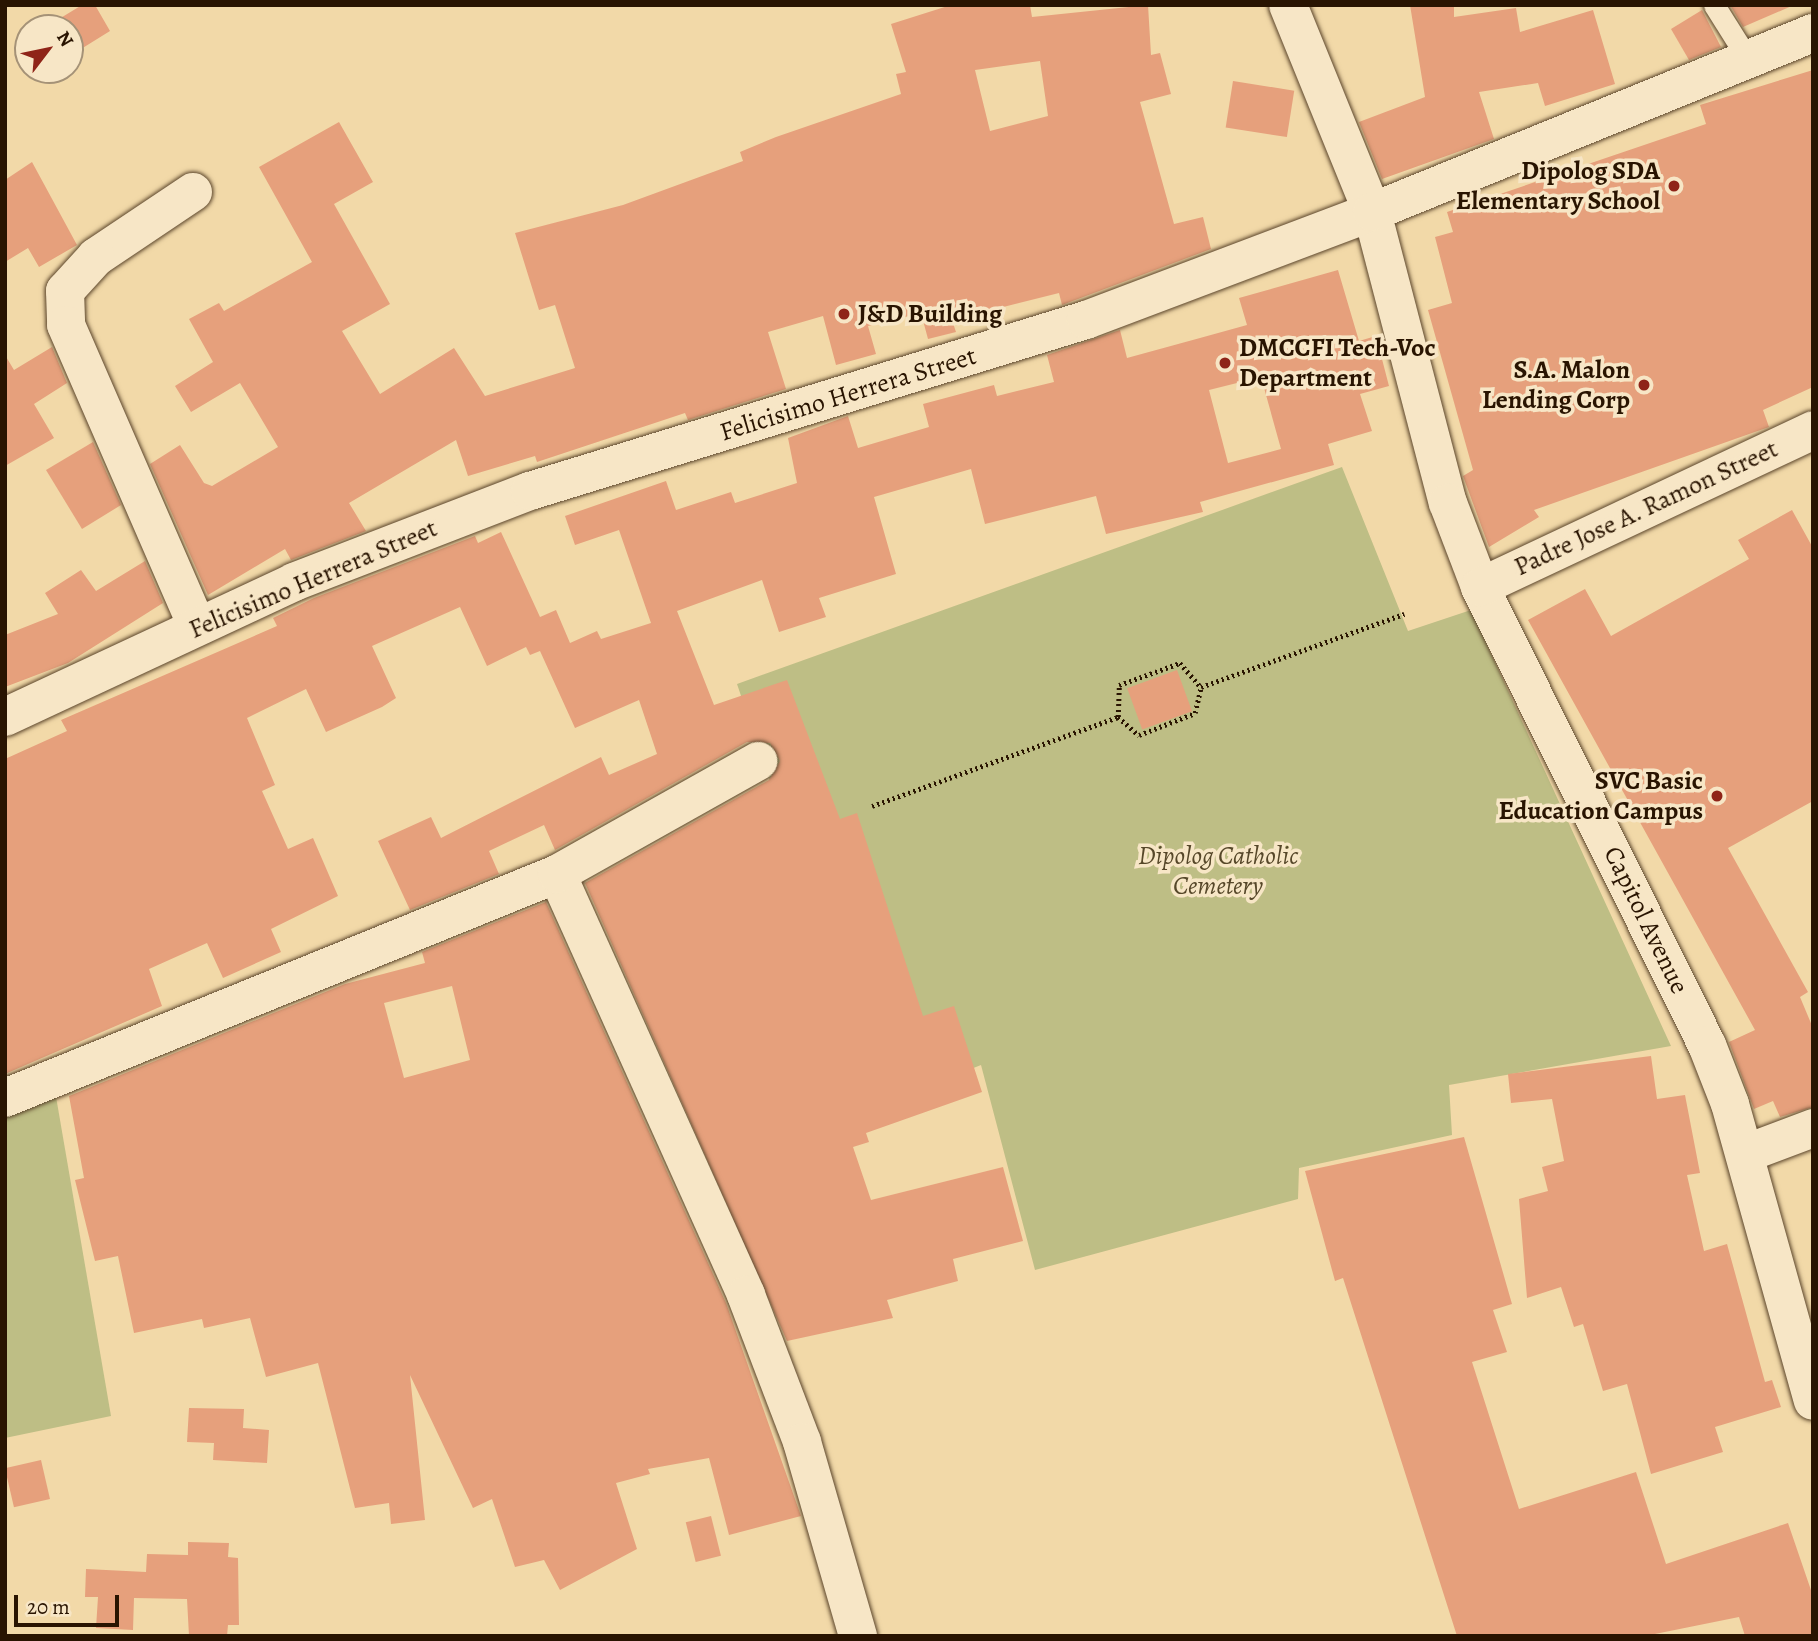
<!DOCTYPE html>
<html>
<head>
<meta charset="utf-8">
<style>
  body { margin:0 }
  #map { position:relative; width:1818px; height:1641px; overflow:hidden; background:#f2d9a8; font-family:Alegreya,serif }
  div>[style] { position:absolute }
  .green>* { inset:0; background:#bebe85 }
  .building>* { inset:0; background:#e6a07c; transform-origin:0 0 }
  .path>* { height:4.5px; margin-top:-2.25px; transform-origin:0; background:repeating-linear-gradient(90deg,#291401 0 2px,transparent 0 5.5px) }
  .roads { filter:drop-shadow(0 0 2px #5b452b) drop-shadow(0 0 2px #5b452b) }
  .lane>* { height:21px; margin:-10.5px; padding:0 10.5px; transform-origin:10.5px; border-radius:10.5px; background:#f7e6c6 }
  .street>* { height:38px; margin:-19px; padding:0 19px; transform-origin:19px; border-radius:19px; background:#f7e6c6 }
  .secondary>* { height:38px; margin:-19px; padding:0 19px; transform-origin:19px; border-radius:19px; background:#f7e6c6 }
  .dots>* { width:19px; height:19px; translate:-50% -50%; box-sizing:border-box; border:4px solid #f7e6c6; border-radius:50% }
  span { translate:-50% -50%; white-space:nowrap; text-align:center; line-height:1.15; -webkit-text-stroke:7px #f7e6c6; paint-order:stroke }
  .poi-label { font-size:26px; color:#291401; font-weight:700 }
  .right { translate:-100% -50%; text-align:right }
  .left { translate:0 -50%; text-align:left }
  .street-label { font-size:26px; color:#291401 }
  .park-label { font-size:26px; color:#564729; font-style:italic }
  .frame { position:absolute; inset:0; border:7px solid #291401; pointer-events:none }
  .north { position:absolute; left:14px; top:14px; width:70px; height:70px; box-sizing:border-box; background:#f7e6c6; border:2px solid #a59277; border-radius:50%; rotate:58deg; font-size:19px; font-weight:700; line-height:28px; text-align:center; color:#291401 }
  .north::after { content:''; display:block; margin:auto; width:24px; height:32px; background:#8f2418; clip-path:polygon(50% 0,100% 100%,50% 72%,0 100%) }
  .scale { position:absolute; left:14px; top:1595px; width:105px; height:32px; box-sizing:border-box; border:4px solid #291401; border-top:0; padding-left:9px; font-size:21px; line-height:24px; white-space:nowrap; color:#291401; -webkit-text-stroke:5px #f7e6c6; paint-order:stroke }
</style>
</head>
<body>
<div id="map">
  <div class="green">
    <div style="clip-path:polygon(1342px 467px,1408px 631px,1471px 610px,1671px 1046px,1449px 1085px,1452px 1135px,1299px 1168px,1298px 1199px,1035px 1270px,981px 1065px,880px 1105px,737px 684px)"></div>
    <div style="clip-path:polygon(54px 1085px,111px 1416px,5px 1438px,5px 1103px)"></div>
  </div>
  <div class="building">
    <div style="clip-path:polygon(82px 5px,95px 5px,110px 31px,73px 54px,70px 28px,54px 22px)"></div>
    <div style="clip-path:polygon(evenodd,951px 5px,1030px 5px,1032px 17px,1148px 5px,1151px 55px,1160px 53px,1171px 94px,1140px 102px,1174px 224px,1203px 217px,1211px 249px,1062px 305px,1059px 293px,952px 320px,956px 332px,928px 339px,921px 313px,868px 326px,876px 354px,836px 365px,823px 316px,768px 332px,786px 389px,688px 420px,685px 413px,537px 462px,535px 456px,468px 476px,456px 440px,349px 503px,366px 531px,291px 560px,285px 549px,208px 595px,150px 464px,180px 445px,204px 483px,212px 486px,278px 447px,240px 383px,191px 412px,175px 386px,213px 362px,189px 319px,219px 303px,224px 311px,312px 262px,259px 167px,339px 122px,373px 182px,334px 204px,390px 304px,342px 331px,380px 394px,454px 348px,485px 396px,575px 368px,555px 305px,539px 310px,515px 233px,623px 205px,743px 161px,740px 152px,776px 137px,901px 94px,896px 74px,906px 72px,891px 24px,951px 5px,1040px 61px,1048px 116px,990px 131px,975px 70px,1040px 61px)"></div>
    <div style="clip-path:polygon(1410px 5px,1454px 5px,1454px 17px,1516px 8px,1520px 32px,1593px 10px,1615px 84px,1545px 106px,1538px 83px,1479px 92px,1494px 139px,1382px 179px,1359px 122px,1425px 97px)"></div>
    <div style="clip-path:polygon(1730px 5px,1794px 5px,1743px 27px)"></div>
    <div style="clip-path:polygon(1702px 10px,1721px 47px,1689px 60px,1671px 29px)"></div>
    <div style="clip-path:polygon(1813px 70px,1813px 387px,1763px 410px,1769px 427px,1534px 510px,1539px 517px,1489px 547px,1463px 476px,1473px 470px,1428px 310px,1452px 303px,1435px 237px,1453px 232px,1447px 212px,1706px 124px,1700px 105px)"></div>
    <div style="left:1233px;top:81px;width:62px;height:47px;rotate:9deg"></div>
    <div style="clip-path:polygon(32px 162px,77px 245px,39px 267px,28px 248px,5px 262px,5px 180px)"></div>
    <div style="clip-path:polygon(evenodd,1338px 270px,1359px 341px,1376px 336px,1389px 386px,1360px 394px,1372px 431px,1328px 444px,1334px 465px,1200px 502px,1203px 512px,1106px 534px,1096px 496px,985px 524px,971px 469px,874px 497px,896px 574px,819px 598px,826px 617px,779px 632px,762px 580px,677px 611px,714px 705px,787px 680px,840px 819px,857px 813px,923px 1016px,954px 1006px,982px 1092px,866px 1133px,869px 1142px,853px 1147px,871px 1200px,1003px 1167px,1023px 1241px,953px 1259px,958px 1281px,887px 1300px,893px 1318px,787px 1341px,585px 883px,769px 780px,780px 761px,770px 743px,747px 742px,555px 850px,544px 825px,489px 851px,499px 874px,410px 910px,378px 841px,431px 817px,441px 838px,601px 757px,609px 775px,657px 754px,639px 700px,575px 728px,540px 651px,530px 655px,526px 647px,487px 666px,460px 607px,372px 646px,396px 698px,382px 707px,326px 732px,306px 689px,247px 718px,275px 785px,262px 791px,288px 849px,313px 838px,338px 896px,271px 929px,281px 952px,223px 978px,207px 943px,149px 969px,162px 1006px,5px 1074px,5px 759px,67px 731px,61px 720px,277px 626px,273px 618px,314px 598px,475px 536px,478px 543px,501px 532px,540px 617px,556px 610px,570px 643px,597px 631px,601px 639px,651px 623px,619px 530px,575px 545px,565px 516px,666px 481px,676px 510px,731px 492px,735px 503px,797px 483px,788px 438px,848px 416px,858px 448px,929px 427px,923px 404px,994px 385px,997px 396px,1054px 382px,1047px 355px,1120px 330px,1127px 358px,1200px 338px,1247px 325px,1239px 298px,1338px 270px,1261px 377px,1281px 449px,1228px 463px,1209px 390px,1261px 377px)"></div>
    <div style="clip-path:polygon(52px 347px,67px 383px,34px 404px,54px 438px,5px 466px,5px 355px,14px 370px)"></div>
    <div style="clip-path:polygon(93px 442px,121px 505px,82px 529px,46px 470px)"></div>
    <div style="clip-path:polygon(1792px 510px,1813px 548px,1813px 801px,1728px 848px,1808px 992px,1800px 997px,1813px 1028px,1813px 1107px,1780px 1117px,1773px 1101px,1754px 1109px,1729px 1042px,1755px 1030px,1528px 620px,1585px 589px,1611px 636px,1749px 559px,1738px 540px)"></div>
    <div style="clip-path:polygon(145px 561px,163px 603px,68px 663px,5px 687px,5px 635px,58px 614px,45px 593px,81px 570px,96px 591px)"></div>
    <div style="left:1177px;top:670px;width:44px;height:53px;rotate:70deg"></div>
    <div style="clip-path:polygon(evenodd,546px 902px,726px 1303px,801px 1516px,729px 1535px,709px 1458px,648px 1469px,650px 1474px,616px 1483px,637px 1549px,560px 1590px,544px 1560px,515px 1567px,492px 1499px,473px 1508px,410px 1375px,425px 1520px,391px 1524px,389px 1503px,355px 1508px,318px 1363px,266px 1377px,250px 1318px,204px 1328px,202px 1319px,134px 1333px,118px 1256px,95px 1261px,75px 1180px,84px 1178px,69px 1096px,345px 984px,425px 963px,422px 952px,546px 902px,452px 986px,470px 1060px,404px 1078px,384px 1003px,452px 986px)"></div>
    <div style="clip-path:polygon(1651px 1056px,1657px 1099px,1685px 1095px,1700px 1173px,1687px 1175px,1704px 1251px,1727px 1244px,1765px 1382px,1772px 1380px,1781px 1407px,1715px 1427px,1723px 1452px,1651px 1474px,1627px 1384px,1603px 1391px,1583px 1324px,1574px 1327px,1561px 1287px,1527px 1298px,1519px 1199px,1548px 1191px,1542px 1167px,1564px 1161px,1552px 1099px,1511px 1103px,1508px 1074px)"></div>
    <div style="clip-path:polygon(1464px 1137px,1512px 1304px,1493px 1310px,1507px 1352px,1472px 1362px,1519px 1509px,1636px 1472px,1666px 1564px,1788px 1523px,1813px 1596px,1813px 1636px,1745px 1636px,1739px 1617px,1645px 1636px,1457px 1636px,1343px 1278px,1335px 1281px,1305px 1171px)"></div>
    <div style="clip-path:polygon(189px 1408px,244px 1409px,243px 1428px,269px 1430px,267px 1463px,213px 1460px,214px 1443px,187px 1442px)"></div>
    <div style="left:41px;top:1460px;width:40px;height:37px;rotate:77deg"></div>
    <div style="left:711px;top:1516px;width:41px;height:26px;rotate:76deg"></div>
    <div style="clip-path:polygon(188px 1542px,229px 1543px,228px 1557px,238px 1558px,239px 1625px,228px 1625px,227px 1636px,189px 1636px,187px 1599px,134px 1598px,133px 1630px,96px 1628px,98px 1597px,85px 1597px,86px 1569px,146px 1572px,147px 1554px,188px 1555px)"></div>
  </div>
  <div class="path">
    <div style="left:1118px;top:717px;width:28px;rotate:41deg"></div>
    <div style="left:1139px;top:735px;width:60px;rotate:-21.4deg"></div>
    <div style="left:1195px;top:713px;width:27px;rotate:-77deg"></div>
    <div style="left:872px;top:806px;width:262px;rotate:-19.9deg"></div>
    <div style="left:1118px;top:717px;width:32px;rotate:-88deg"></div>
    <div style="left:1119px;top:685px;width:65px;rotate:-19.8deg"></div>
    <div style="left:1180px;top:663px;width:32px;rotate:49deg"></div>
    <div style="left:1201px;top:687px;width:216px;rotate:-19.8deg"></div>
  </div>
  <div class="roads">
    <div class="lane">
      <div style="left:1714px;top:5px;width:64px;rotate:57.8deg"></div>
    </div>
    <div class="street">
      <div style="left:1288px;top:5px;width:223px;rotate:67.9deg"></div>
      <div style="left:1372px;top:212px;width:301px;rotate:75.4deg"></div>
      <div style="left:1448px;top:503px;width:90px;rotate:69.1deg"></div>
      <div style="left:1480px;top:587px;width:511px;rotate:63.64deg"></div>
      <div style="left:1707px;top:1045px;width:63px;rotate:68.7deg"></div>
      <div style="left:1730px;top:1104px;width:308px;rotate:74.4deg"></div>
      <div style="left:193px;top:192px;width:117px;rotate:146.2deg"></div>
      <div style="left:96px;top:257px;width:46px;rotate:132.4deg"></div>
      <div style="left:65px;top:291px;width:34px;rotate:88deg"></div>
      <div style="left:66px;top:325px;width:328px;rotate:66.5deg"></div>
      <div style="left:1480px;top:587px;width:368px;rotate:-25.2deg"></div>
      <div style="left:557px;top:874px;width:461px;rotate:65.8deg"></div>
      <div style="left:746px;top:1295px;width:157px;rotate:69.1deg"></div>
      <div style="left:802px;top:1442px;width:202px;rotate:73.9deg"></div>
      <div style="left:5px;top:1098px;width:596px;rotate:-22.09deg"></div>
      <div style="left:557px;top:874px;width:231px;rotate:-29.3deg"></div>
      <div style="left:1747px;top:1153px;width:71px;rotate:-20.7deg"></div>
    </div>
    <div class="secondary">
      <div style="left:5px;top:717px;width:319px;rotate:-25deg"></div>
      <div style="left:294px;top:582px;width:253px;rotate:-21.1deg"></div>
      <div style="left:530px;top:491px;width:582px;rotate:-17.1deg"></div>
      <div style="left:1086px;top:320px;width:306px;rotate:-20.7deg"></div>
      <div style="left:1372px;top:212px;width:476px;rotate:-22.1deg"></div>
    </div>
  </div>
  <div class="dots">
    <div style="left:1674px;top:186px;background:#8f2418"></div>
    <div style="left:844px;top:314px;background:#8f2418"></div>
    <div style="left:1225px;top:363px;background:#8f2418"></div>
    <div style="left:1644px;top:385px;background:#8f2418"></div>
    <div style="left:1717px;top:796px;background:#8f2418"></div>
  </div>
  <div class="poi-label">
    <span class="right" style="left:1660px;top:186px">Dipolog SDA<br>Elementary School</span>
    <span class="left" style="left:858px;top:314px">J&amp;D Building</span>
    <span class="left" style="left:1239px;top:363px">DMCCFI Tech-Voc<br>Department</span>
    <span class="right" style="left:1630px;top:385px">S.A. Malon<br>Lending Corp</span>
    <span class="right" style="left:1703px;top:796px">SVC Basic<br>Education Campus</span>
  </div>
  <div class="street-label">
    <span style="left:848px;top:394px;rotate:-17deg">Felicisimo Herrera Street</span>
    <span style="left:1646px;top:508px;rotate:-25deg">Padre Jose A. Ramon Street</span>
    <span style="left:313px;top:579px;rotate:-23deg">Felicisimo Herrera Street</span>
    <span style="left:1646px;top:920px;rotate:64deg">Capitol Avenue</span>
  </div>
  <div class="park-label">
    <span style="left:1218px;top:871px">Dipolog Catholic<br>Cemetery</span>
  </div>
  <div class="frame"></div>
  <div class="north">N</div>
  <div class="scale">20 m</div>
</div>
</body>
</html>
